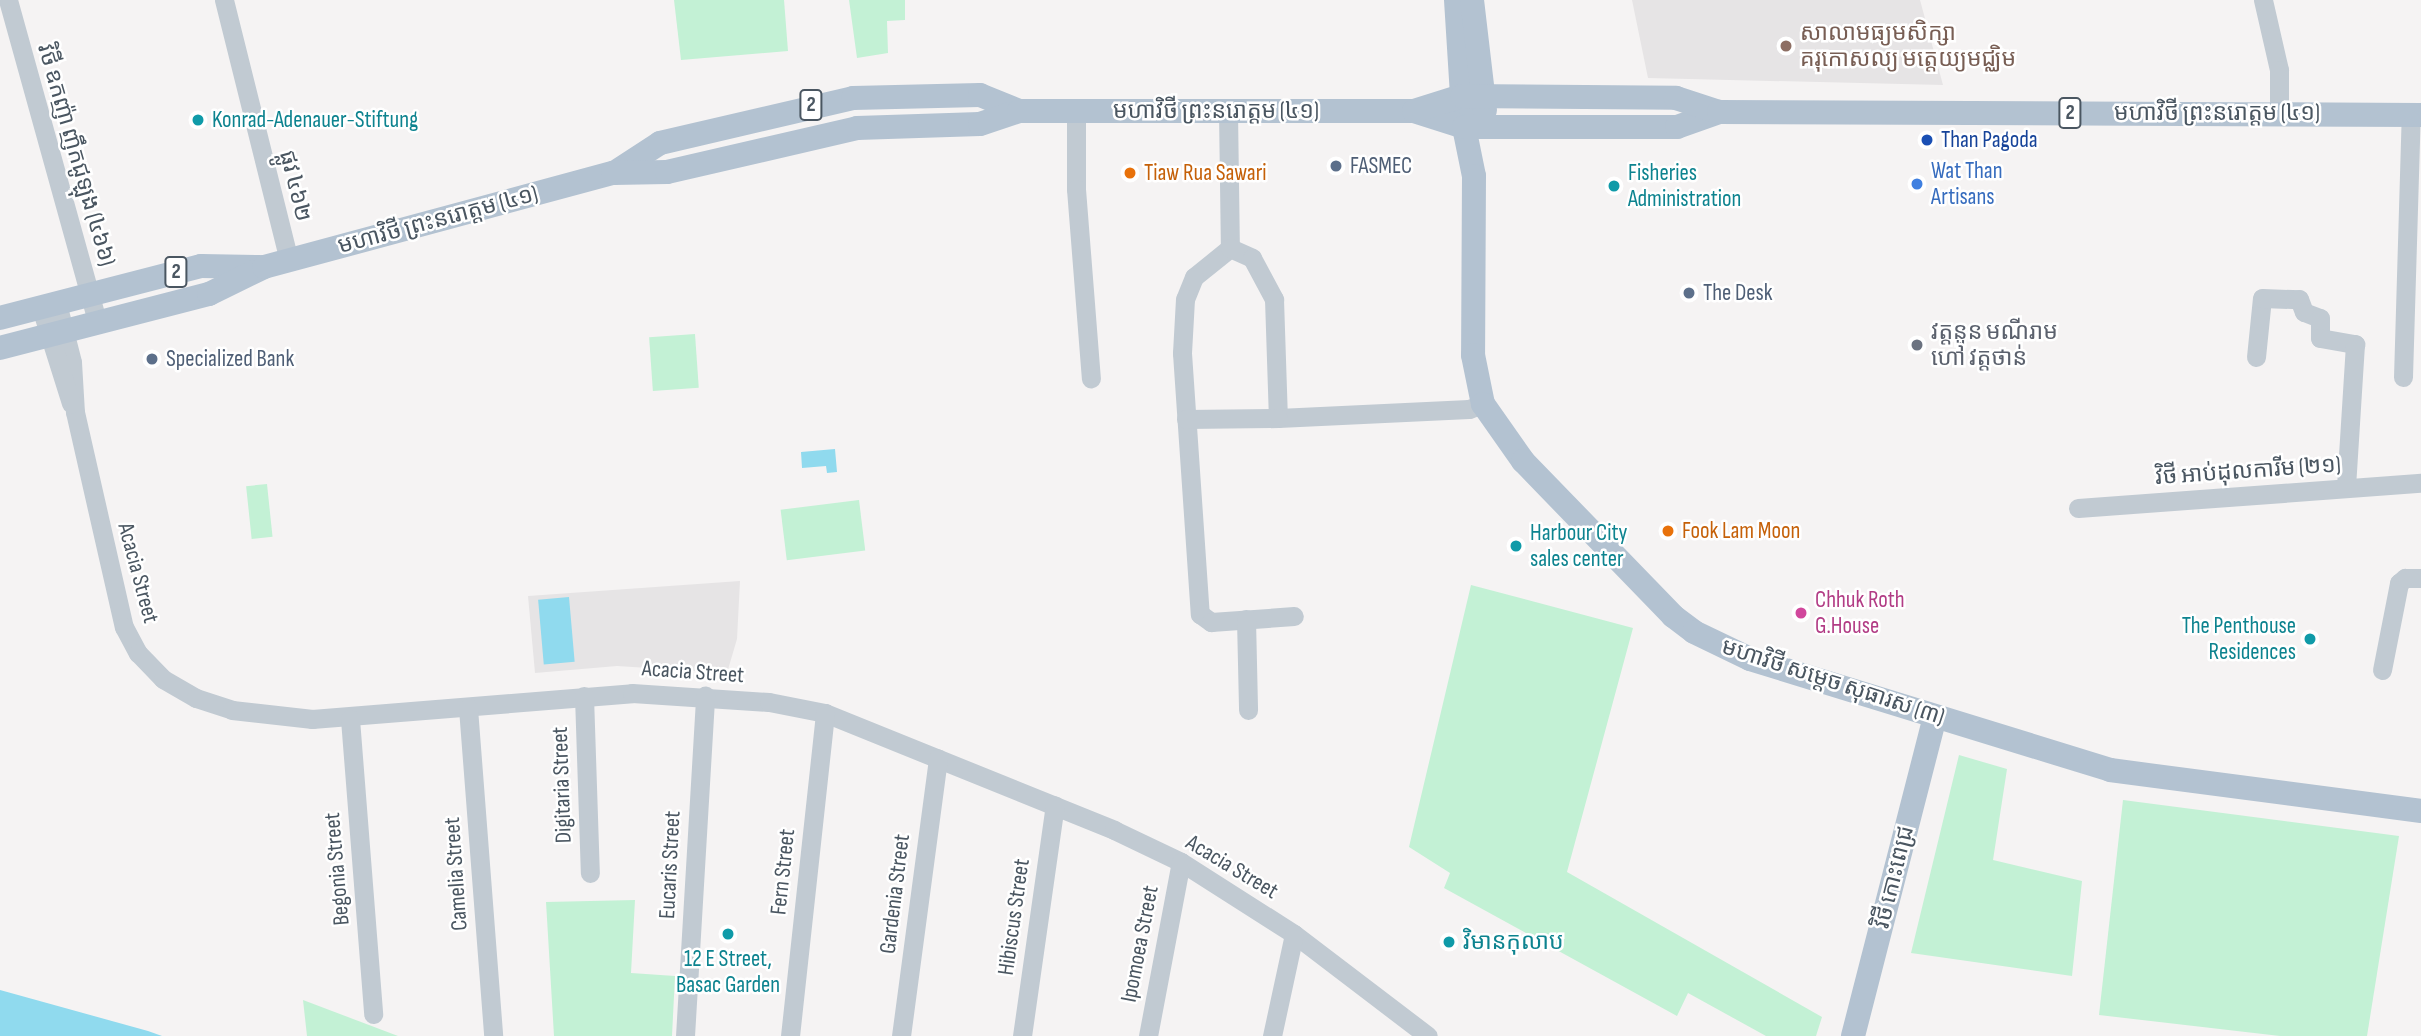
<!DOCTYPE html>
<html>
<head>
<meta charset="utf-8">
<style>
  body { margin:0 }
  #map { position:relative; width:2421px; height:1036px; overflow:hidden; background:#f5f3f3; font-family:"Sofia Sans Condensed","Noto Sans Khmer",sans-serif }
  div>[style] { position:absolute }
  .education>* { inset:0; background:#e6e4e5 }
  .green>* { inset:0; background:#c3f1d5; transform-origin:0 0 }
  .water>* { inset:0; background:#90daee; transform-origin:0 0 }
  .minor>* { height:19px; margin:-9.5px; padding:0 9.5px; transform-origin:9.5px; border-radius:9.5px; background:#c1cad2 }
  .major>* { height:24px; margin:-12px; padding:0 12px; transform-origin:12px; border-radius:12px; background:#b3c2d1 }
  .dots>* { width:19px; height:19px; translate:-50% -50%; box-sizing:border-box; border:4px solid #fff; border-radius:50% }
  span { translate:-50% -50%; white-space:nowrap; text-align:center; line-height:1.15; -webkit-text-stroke:5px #fff; paint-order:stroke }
  .shield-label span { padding:2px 5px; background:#fff; border:2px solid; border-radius:5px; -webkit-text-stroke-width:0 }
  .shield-label { font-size:21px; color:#4a5661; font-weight:700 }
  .education-label { font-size:23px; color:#785e54 }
  .left { translate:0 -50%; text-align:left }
  .street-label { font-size:23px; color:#4a5661 }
  .culture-label { font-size:23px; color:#0d838f }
  .right { translate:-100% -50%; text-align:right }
  .transit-label { font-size:23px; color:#164399 }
  .service-label { font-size:23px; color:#4e5e75 }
  .shop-label { font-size:23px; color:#366cbe }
  .food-label { font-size:23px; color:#c56008 }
  .worship-label { font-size:23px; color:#5b616d }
  .hotel-label { font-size:23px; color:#b23c85 }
</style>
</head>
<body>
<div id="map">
  <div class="education">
    <div style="clip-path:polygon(1632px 0,1920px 0,1943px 85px,1648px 78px)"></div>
    <div style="clip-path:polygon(740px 581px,737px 639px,727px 673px,617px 666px,535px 673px,528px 596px)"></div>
  </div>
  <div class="green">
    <div style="clip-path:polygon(674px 0,784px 0,788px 51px,681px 60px)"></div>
    <div style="clip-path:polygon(849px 0,905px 0,905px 20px,887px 21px,888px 53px,857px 58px)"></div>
    <div style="left:695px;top:334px;width:54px;height:46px;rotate:86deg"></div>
    <div style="left:267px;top:484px;width:53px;height:21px;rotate:84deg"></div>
    <div style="left:859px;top:500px;width:51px;height:79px;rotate:83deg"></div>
    <div style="clip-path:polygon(1471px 585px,1633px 628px,1567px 872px,1822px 1017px,1816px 1036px,1766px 1036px,1688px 993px,1677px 1016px,1444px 888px,1450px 873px,1409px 847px)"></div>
    <div style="clip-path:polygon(1959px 755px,2007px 769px,1993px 860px,2082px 881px,2072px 976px,1911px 953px)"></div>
    <div style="clip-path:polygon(2123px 800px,2399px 836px,2367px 1036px,2280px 1036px,2099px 1015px)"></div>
    <div style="clip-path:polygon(635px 900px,631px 973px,675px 976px,672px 1036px,554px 1036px,546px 902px)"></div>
    <div style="clip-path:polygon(303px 1000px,398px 1036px,307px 1036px)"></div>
  </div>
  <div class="water">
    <div style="clip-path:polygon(835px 449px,837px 472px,827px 473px,826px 466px,802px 468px,801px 452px)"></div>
    <div style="left:569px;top:597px;width:65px;height:31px;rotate:85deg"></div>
    <div style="clip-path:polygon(0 990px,148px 1031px,162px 1036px,0 1036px)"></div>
  </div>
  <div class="minor">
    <div style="left:8px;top:0;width:334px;rotate:74.5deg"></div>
    <div style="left:224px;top:0;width:268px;rotate:76deg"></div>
    <div style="left:2263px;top:0;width:72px;rotate:77.1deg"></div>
    <div style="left:2279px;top:70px;width:44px;rotate:90deg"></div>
    <div style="left:1076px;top:111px;width:78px;rotate:90deg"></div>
    <div style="left:1076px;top:189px;width:190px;rotate:85.5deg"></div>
    <div style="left:1228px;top:111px;width:137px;rotate:89.2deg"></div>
    <div style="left:1230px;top:248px;width:46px;rotate:141.1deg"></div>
    <div style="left:1194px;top:277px;width:24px;rotate:112deg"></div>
    <div style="left:1185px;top:299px;width:54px;rotate:93.2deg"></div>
    <div style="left:1182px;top:353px;width:262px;rotate:86.1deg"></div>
    <div style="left:1200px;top:614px;width:14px;rotate:36deg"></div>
    <div style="left:1211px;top:622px;width:83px;rotate:-4.1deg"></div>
    <div style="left:1230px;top:248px;width:24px;rotate:24deg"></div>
    <div style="left:1252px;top:258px;width:47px;rotate:61.8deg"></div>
    <div style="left:1274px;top:299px;width:119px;rotate:88.1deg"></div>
    <div style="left:1278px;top:418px;width:191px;rotate:-2.7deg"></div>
    <div style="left:1469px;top:409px;width:15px;rotate:-20deg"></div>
    <div style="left:57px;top:303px;width:61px;rotate:75.7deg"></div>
    <div style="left:72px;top:362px;width:50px;rotate:86.6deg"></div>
    <div style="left:75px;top:412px;width:221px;rotate:77.2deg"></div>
    <div style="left:124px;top:627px;width:30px;rotate:62deg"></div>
    <div style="left:138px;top:653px;width:36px;rotate:46deg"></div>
    <div style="left:163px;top:679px;width:38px;rotate:30deg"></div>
    <div style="left:196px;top:698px;width:38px;rotate:18deg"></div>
    <div style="left:232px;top:710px;width:81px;rotate:6.4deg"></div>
    <div style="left:312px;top:719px;width:321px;rotate:-4.6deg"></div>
    <div style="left:632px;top:693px;width:137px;rotate:3.8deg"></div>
    <div style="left:769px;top:702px;width:57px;rotate:11.1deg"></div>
    <div style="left:825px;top:713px;width:312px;rotate:22deg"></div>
    <div style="left:1114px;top:830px;width:74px;rotate:25.5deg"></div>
    <div style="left:1181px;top:862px;width:134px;rotate:32.5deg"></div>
    <div style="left:1294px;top:934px;width:168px;rotate:37.3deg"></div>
    <div style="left:41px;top:308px;width:100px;rotate:72.5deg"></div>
    <div style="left:2256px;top:357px;width:59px;rotate:-84.2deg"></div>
    <div style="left:2262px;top:298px;width:37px;rotate:2deg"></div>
    <div style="left:2299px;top:299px;width:14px;rotate:69deg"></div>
    <div style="left:2304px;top:312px;width:17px;rotate:21deg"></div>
    <div style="left:2320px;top:318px;width:20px;rotate:90deg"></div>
    <div style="left:2320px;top:338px;width:36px;rotate:10deg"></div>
    <div style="left:2355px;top:344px;width:144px;rotate:93.6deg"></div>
    <div style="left:2403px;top:377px;width:262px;rotate:-88.3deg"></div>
    <div style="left:1186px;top:419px;width:92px;rotate:-0.6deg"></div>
    <div style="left:2078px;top:508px;width:344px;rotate:-4.2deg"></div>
    <div style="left:1246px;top:619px;width:91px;rotate:88.7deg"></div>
    <div style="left:2382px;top:670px;width:89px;rotate:-78.9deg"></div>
    <div style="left:2399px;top:583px;width:8px;rotate:-40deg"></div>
    <div style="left:2405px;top:578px;width:16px"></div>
    <div style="left:584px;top:696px;width:177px;rotate:88.1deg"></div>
    <div style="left:468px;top:708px;width:329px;rotate:85.6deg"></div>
    <div style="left:350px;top:719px;width:296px;rotate:85.5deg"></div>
    <div style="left:685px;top:1036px;width:341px;rotate:-86.6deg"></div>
    <div style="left:790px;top:1036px;width:325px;rotate:-83.8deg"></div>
    <div style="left:901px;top:1036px;width:280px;rotate:-82.4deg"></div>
    <div style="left:1022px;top:1036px;width:233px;rotate:-81.9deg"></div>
    <div style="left:1148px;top:1036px;width:177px;rotate:-79.3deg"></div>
    <div style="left:1272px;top:1036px;width:104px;rotate:-77.8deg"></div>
  </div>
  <div class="major">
    <div style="left:1456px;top:0;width:127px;rotate:86.4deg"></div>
    <div style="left:1464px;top:127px;width:50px;rotate:78.5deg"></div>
    <div style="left:1474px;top:176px;width:179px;rotate:90.3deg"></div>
    <div style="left:1473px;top:355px;width:50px;rotate:78.5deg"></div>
    <div style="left:1483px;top:404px;width:70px;rotate:54.9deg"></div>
    <div style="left:1523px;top:461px;width:216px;rotate:45.9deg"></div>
    <div style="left:1673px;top:616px;width:26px;rotate:37deg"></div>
    <div style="left:1694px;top:632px;width:62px;rotate:25.7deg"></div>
    <div style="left:1750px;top:659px;width:377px;rotate:17.1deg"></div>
    <div style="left:2110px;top:770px;width:314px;rotate:7.5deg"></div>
    <div style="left:1472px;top:0;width:111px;rotate:83.3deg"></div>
    <div style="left:1414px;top:111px;width:52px;rotate:17.7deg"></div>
    <div style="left:1464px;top:127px;width:213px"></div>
    <div style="left:1677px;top:127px;width:45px;rotate:-19.7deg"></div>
    <div style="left:614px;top:173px;width:55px;rotate:-33.1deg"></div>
    <div style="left:660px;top:143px;width:198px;rotate:-13.1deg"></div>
    <div style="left:853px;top:98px;width:127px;rotate:-1.4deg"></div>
    <div style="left:980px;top:95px;width:42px;rotate:22.3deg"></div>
    <div style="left:0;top:318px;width:208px;rotate:-14.5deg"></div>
    <div style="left:201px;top:266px;width:58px;rotate:1deg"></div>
    <div style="left:0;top:348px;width:216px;rotate:-14.5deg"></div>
    <div style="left:209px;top:294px;width:61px;rotate:-26.1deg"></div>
    <div style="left:264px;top:267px;width:361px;rotate:-15.1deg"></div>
    <div style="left:613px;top:173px;width:54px;rotate:-1.1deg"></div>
    <div style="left:667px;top:172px;width:195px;rotate:-13deg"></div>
    <div style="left:857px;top:128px;width:123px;rotate:-1.9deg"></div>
    <div style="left:980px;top:124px;width:41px;rotate:-18.4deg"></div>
    <div style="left:1019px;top:111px;width:395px"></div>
    <div style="left:1414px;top:111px;width:50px;rotate:-17.4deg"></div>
    <div style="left:1462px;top:96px;width:214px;rotate:0.5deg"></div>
    <div style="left:1676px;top:98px;width:45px;rotate:18deg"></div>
    <div style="left:1719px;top:112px;width:702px;rotate:0.24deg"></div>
    <div style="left:1853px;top:1036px;width:329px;rotate:-75.6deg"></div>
  </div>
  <div class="dots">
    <div style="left:1786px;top:46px;background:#8d6e63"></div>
    <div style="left:198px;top:120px;background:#0f9aa8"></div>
    <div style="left:1927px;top:140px;background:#1a4fb4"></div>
    <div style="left:1336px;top:166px;background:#5c6f8a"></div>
    <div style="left:1130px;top:173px;background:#e8710a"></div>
    <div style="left:1917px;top:184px;background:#3f7fe0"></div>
    <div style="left:1614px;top:186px;background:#0f9aa8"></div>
    <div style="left:1689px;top:293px;background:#5c6f8a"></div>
    <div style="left:1917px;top:345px;background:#6b7280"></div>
    <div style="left:152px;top:359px;background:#5c6f8a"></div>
    <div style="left:1668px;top:531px;background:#e8710a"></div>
    <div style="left:1516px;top:546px;background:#0f9aa8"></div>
    <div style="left:1801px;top:613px;background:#d1479c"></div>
    <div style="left:2310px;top:639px;background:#0f9aa8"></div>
    <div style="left:728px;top:934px;background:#0f9aa8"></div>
    <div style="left:1449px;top:942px;background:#0f9aa8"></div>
  </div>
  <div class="shield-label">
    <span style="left:811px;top:105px">2</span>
    <span style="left:2070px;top:113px">2</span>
    <span style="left:176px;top:272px">2</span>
  </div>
  <div class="education-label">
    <span class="left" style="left:1800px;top:46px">សាលាមធ្យមសិក្សា<br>គរុកោសល្យ មត្តេយ្យមជ្ឈិម</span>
  </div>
  <div class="street-label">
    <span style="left:1216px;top:111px">មហាវិថី ព្រះនរោត្តម (៤១)</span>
    <span style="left:2217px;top:113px">មហាវិថី ព្រះនរោត្តម (៤១)</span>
    <span style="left:76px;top:155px;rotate:74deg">វិថី ឧកញ៉ា ញឹកជូឡុង (៤៦៦)</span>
    <span style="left:295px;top:186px;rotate:76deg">ផ្លូវ ៤៦២</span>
    <span style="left:438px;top:220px;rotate:-15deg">មហាវិថី ព្រះនរោត្តម (៤១)</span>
    <span style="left:2248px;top:471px;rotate:-4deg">វិថី អាប់ដុលការីម (២១)</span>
    <span style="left:138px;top:573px;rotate:75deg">Acacia Street</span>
    <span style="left:693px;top:672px;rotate:4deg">Acacia Street</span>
    <span style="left:1833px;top:682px;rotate:18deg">មហាវិថី សម្តេច សុធារស (៣)</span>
    <span style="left:562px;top:785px;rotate:-92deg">Digitaria Street</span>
    <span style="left:670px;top:865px;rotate:-87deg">Eucaris Street</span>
    <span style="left:1232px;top:867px;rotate:31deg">Acacia Street</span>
    <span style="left:337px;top:869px;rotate:-95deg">Begonia Street</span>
    <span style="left:783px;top:872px;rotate:-84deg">Fern Street</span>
    <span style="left:456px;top:874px;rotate:-94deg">Camelia Street</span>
    <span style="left:1894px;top:877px;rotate:-76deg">វិថី កោះពេជ្រ</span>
    <span style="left:895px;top:894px;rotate:-83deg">Gardenia Street</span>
    <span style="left:1014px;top:917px;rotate:-82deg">Hibiscus Street</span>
    <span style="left:1140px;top:944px;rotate:-79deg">Ipomoea Street</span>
  </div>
  <div class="culture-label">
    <span class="left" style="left:212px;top:120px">Konrad-Adenauer-Stiftung</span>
    <span class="left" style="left:1628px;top:186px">Fisheries<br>Administration</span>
    <span class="left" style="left:1530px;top:546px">Harbour City<br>sales center</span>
    <span class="right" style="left:2296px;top:639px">The Penthouse<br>Residences</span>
    <span class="left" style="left:1463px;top:942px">វិមានកុលាប</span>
    <span style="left:728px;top:972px">12 E Street,<br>Basac Garden</span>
  </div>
  <div class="transit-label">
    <span class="left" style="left:1941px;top:140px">Than Pagoda</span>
  </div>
  <div class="service-label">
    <span class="left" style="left:1350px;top:166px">FASMEC</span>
    <span class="left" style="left:1703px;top:293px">The Desk</span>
    <span class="left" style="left:166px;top:359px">Specialized Bank</span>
  </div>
  <div class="shop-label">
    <span class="left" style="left:1931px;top:184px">Wat Than<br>Artisans</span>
  </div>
  <div class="food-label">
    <span class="left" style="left:1144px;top:173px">Tiaw Rua Sawari</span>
    <span class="left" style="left:1682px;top:531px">Fook Lam Moon</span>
  </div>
  <div class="worship-label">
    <span class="left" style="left:1931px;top:345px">វត្តនួន មណីរាម<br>ហៅ វត្តថាន់</span>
  </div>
  <div class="hotel-label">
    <span class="left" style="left:1815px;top:613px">Chhuk Roth<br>G.House</span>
  </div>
</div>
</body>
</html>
